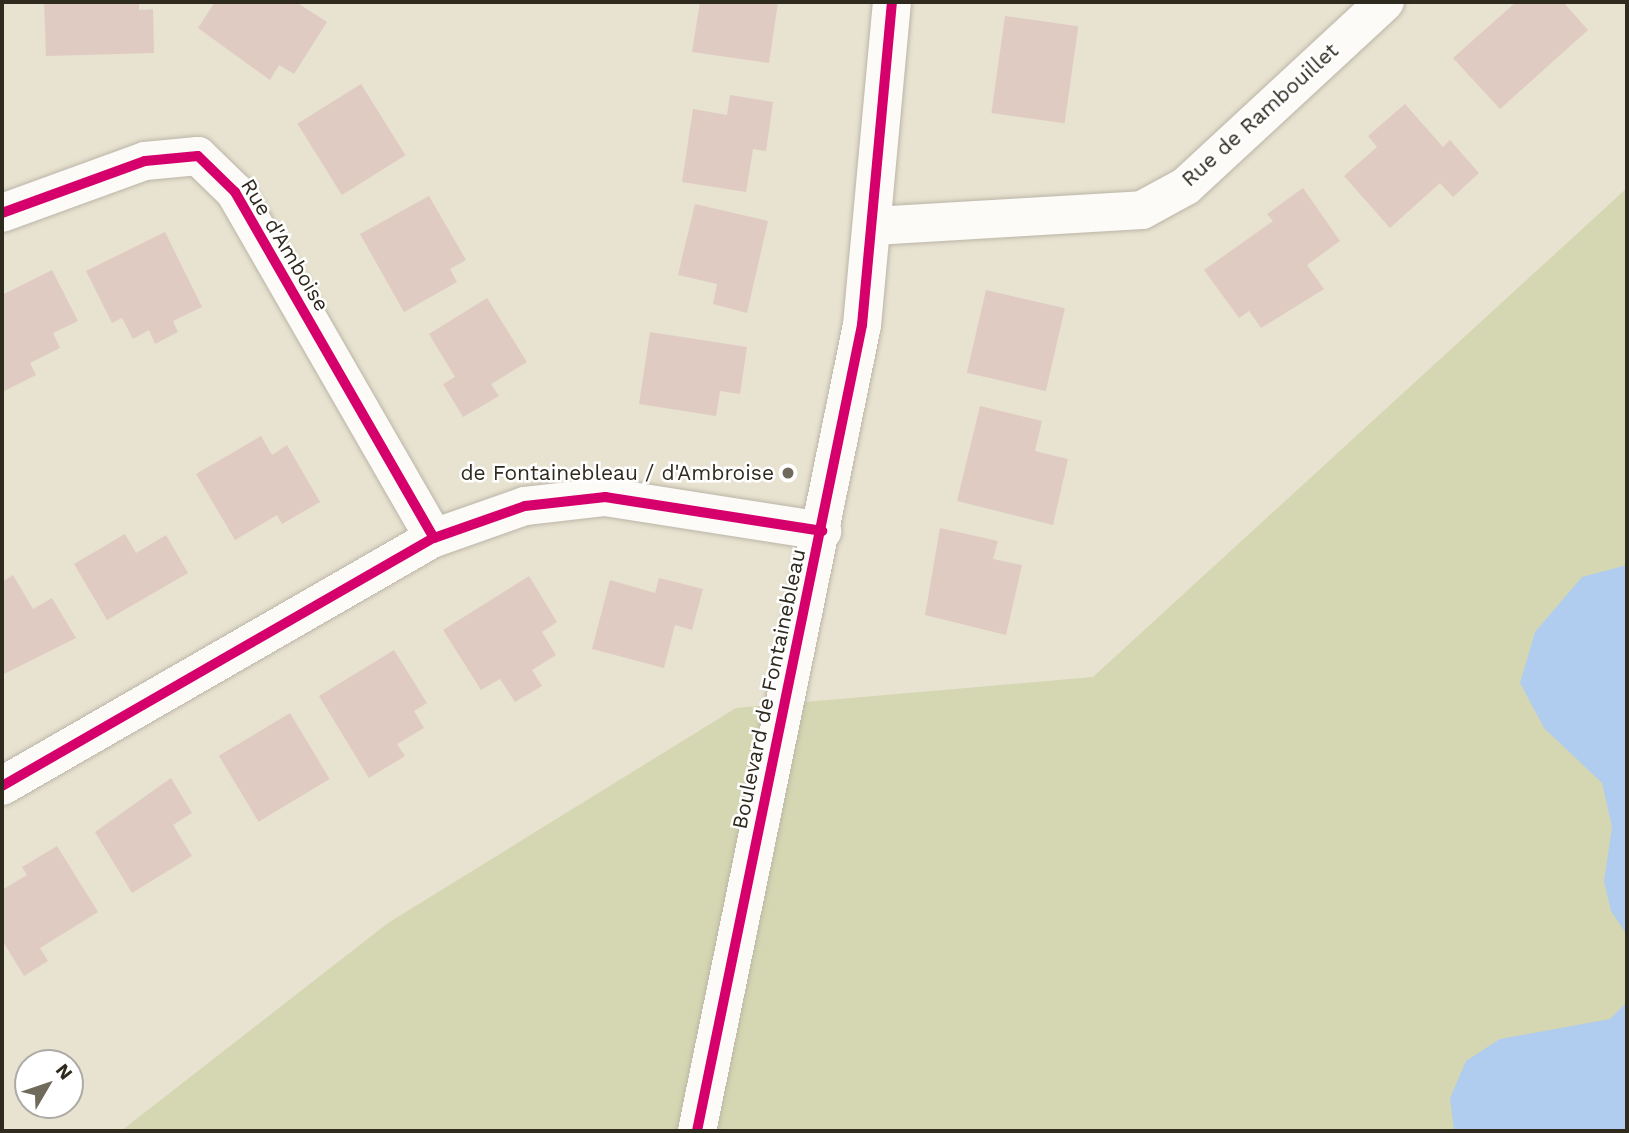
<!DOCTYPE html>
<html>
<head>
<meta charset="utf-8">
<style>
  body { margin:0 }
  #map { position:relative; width:1629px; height:1133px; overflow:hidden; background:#e8e2d0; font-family:"Work Sans",sans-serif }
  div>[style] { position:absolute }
  .green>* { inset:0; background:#d4d7b1 }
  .water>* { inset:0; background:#b0cdef }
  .building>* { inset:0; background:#e0cbc3; transform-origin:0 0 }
  .roads { filter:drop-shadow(0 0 2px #bbb5a8) drop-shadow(0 0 2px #bbb5a8) }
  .minor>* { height:38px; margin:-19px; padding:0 19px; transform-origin:19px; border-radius:19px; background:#fcfbf8 }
  .cycleway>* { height:10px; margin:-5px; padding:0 5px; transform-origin:5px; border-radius:5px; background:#d6006c }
  .dots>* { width:19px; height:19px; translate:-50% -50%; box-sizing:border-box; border:4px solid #fff; border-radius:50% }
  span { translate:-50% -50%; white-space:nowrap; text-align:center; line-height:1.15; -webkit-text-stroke:5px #fff; paint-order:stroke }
  .street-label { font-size:21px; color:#2f2a1e }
  .poi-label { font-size:21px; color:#2f2a1e }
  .right { translate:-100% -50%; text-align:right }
  .frame { position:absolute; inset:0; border:4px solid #2f2a1e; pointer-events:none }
  .north { position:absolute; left:14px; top:1049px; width:70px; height:70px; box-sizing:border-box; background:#fff; border:2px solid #acaaa5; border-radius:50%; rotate:51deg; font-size:19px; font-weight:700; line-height:28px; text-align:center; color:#2f2a1e }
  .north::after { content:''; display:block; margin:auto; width:24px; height:32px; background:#706a5c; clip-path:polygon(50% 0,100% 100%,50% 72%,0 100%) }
</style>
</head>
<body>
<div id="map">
  <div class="green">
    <div style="clip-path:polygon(1627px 188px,1627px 1131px,121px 1131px,388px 923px,736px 708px,1093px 677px)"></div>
  </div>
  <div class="water">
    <div style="clip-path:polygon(1627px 565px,1627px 935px,1611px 911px,1604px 881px,1612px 827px,1602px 783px,1544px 728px,1520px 683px,1535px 632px,1582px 577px)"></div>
    <div style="clip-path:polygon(1627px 1002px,1627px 1131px,1454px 1131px,1450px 1098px,1466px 1061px,1500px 1039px,1610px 1019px)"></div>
  </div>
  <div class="building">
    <div style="clip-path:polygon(44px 2px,139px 2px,139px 10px,153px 9px,154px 53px,46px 56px)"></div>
    <div style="clip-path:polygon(215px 2px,296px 2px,327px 22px,294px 74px,279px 65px,270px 80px,198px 28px)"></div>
    <div style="clip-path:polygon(700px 2px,778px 2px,769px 63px,692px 52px)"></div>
    <div style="clip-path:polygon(1516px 2px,1563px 2px,1588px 30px,1500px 109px,1453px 58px)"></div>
    <div style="left:1005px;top:16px;width:74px;height:98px;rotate:8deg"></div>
    <div style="left:361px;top:84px;width:84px;height:75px;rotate:58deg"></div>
    <div style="clip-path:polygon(730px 95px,773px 102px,766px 151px,753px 149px,746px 192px,682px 182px,693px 109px,727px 115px)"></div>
    <div style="clip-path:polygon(1405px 104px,1443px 147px,1450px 140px,1479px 173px,1453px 197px,1440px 183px,1390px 228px,1344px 176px,1377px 147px,1368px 136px)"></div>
    <div style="clip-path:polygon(1303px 188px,1340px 241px,1307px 265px,1324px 289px,1261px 328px,1249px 311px,1239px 318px,1204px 270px,1273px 221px,1267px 214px)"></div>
    <div style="clip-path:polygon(429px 196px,466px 260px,450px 269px,457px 282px,404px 312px,360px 234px)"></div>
    <div style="clip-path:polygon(695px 204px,768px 221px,747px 313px,713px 304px,717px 284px,678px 275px)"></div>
    <div style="clip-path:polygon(165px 232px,202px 307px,173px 321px,178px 332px,155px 344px,149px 330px,133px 339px,122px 318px,112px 323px,86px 271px)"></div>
    <div style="clip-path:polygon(52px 270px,78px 321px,53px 333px,60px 348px,30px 363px,36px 375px,2px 392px,2px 295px)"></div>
    <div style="left:986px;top:290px;width:81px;height:85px;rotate:13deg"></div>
    <div style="clip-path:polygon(487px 298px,527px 362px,491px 384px,499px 396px,463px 417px,443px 384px,455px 377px,429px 334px)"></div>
    <div style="clip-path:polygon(650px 332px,747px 347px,740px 394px,720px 391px,716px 416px,639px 404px)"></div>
    <div style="clip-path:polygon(980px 406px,1042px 421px,1035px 451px,1068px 459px,1053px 525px,957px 501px)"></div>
    <div style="clip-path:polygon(261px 436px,272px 455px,287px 445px,320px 502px,282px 524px,277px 515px,235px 540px,196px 474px)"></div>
    <div style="clip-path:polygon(940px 528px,998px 541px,993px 559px,1022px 565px,1006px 635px,925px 615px)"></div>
    <div style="clip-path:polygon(125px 534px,136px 553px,166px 535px,188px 573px,107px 620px,74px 564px)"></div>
    <div style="clip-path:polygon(13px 575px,33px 609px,52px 598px,76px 638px,2px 675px,2px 582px)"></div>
    <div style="clip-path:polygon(529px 576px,557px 622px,542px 632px,556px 655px,532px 670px,542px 686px,515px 702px,500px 679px,481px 690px,443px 630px)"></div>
    <div style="clip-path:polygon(659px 578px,703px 589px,692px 630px,675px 625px,664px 668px,592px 649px,610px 580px,655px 593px)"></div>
    <div style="clip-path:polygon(394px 650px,427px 703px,414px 711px,424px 728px,397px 744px,405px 756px,369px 778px,319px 696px)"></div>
    <div style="left:290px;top:713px;width:77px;height:83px;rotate:59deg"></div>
    <div style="clip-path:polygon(171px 778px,192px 813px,173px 825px,192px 856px,132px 893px,95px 832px)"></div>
    <div style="clip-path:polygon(57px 846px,98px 912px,40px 948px,48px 961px,24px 976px,2px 940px,2px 890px,27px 875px,22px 867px)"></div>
  </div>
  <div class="roads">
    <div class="minor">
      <div style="left:2px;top:213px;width:152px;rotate:-20deg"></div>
      <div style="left:145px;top:161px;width:53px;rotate:-5.4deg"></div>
      <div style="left:198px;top:156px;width:52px;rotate:44.2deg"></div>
      <div style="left:235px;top:192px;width:399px;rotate:60.1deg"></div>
      <div style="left:874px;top:226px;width:268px;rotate:-3.4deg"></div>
      <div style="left:1142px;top:210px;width:50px;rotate:-28.6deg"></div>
      <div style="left:1186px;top:186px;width:271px;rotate:-42.8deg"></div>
      <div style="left:2px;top:786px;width:498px;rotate:-29.9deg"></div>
      <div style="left:434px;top:538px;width:96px;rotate:-19.4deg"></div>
      <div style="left:525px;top:506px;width:81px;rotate:-6.4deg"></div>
      <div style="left:605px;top:497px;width:220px;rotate:8.9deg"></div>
      <div style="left:697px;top:1131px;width:823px;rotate:-78.43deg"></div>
      <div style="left:862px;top:325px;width:324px;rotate:-84.7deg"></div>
    </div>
  </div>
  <div class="cycleway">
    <div style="left:2px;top:213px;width:152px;rotate:-20deg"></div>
    <div style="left:145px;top:161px;width:53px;rotate:-5.4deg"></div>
    <div style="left:198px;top:156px;width:52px;rotate:44.2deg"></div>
    <div style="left:235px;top:192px;width:399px;rotate:60.1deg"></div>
    <div style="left:2px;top:786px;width:498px;rotate:-29.9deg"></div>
    <div style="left:434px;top:538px;width:96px;rotate:-19.4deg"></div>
    <div style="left:525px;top:506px;width:81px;rotate:-6.4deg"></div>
    <div style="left:605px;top:497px;width:220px;rotate:8.9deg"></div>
    <div style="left:697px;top:1131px;width:823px;rotate:-78.43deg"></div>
    <div style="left:862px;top:325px;width:324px;rotate:-84.7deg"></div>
  </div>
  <div class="dots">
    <div style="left:788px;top:473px;background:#706a5c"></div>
  </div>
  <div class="street-label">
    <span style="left:1260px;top:115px;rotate:-42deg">Rue de Rambouillet</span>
    <span style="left:285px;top:245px;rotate:59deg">Rue d'Amboise</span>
    <span style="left:769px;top:689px;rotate:-78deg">Boulevard de Fontainebleau</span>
  </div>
  <div class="poi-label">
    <span class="right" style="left:774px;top:473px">de Fontainebleau / d'Ambroise</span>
  </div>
  <div class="frame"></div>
  <div class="north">N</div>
</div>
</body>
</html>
